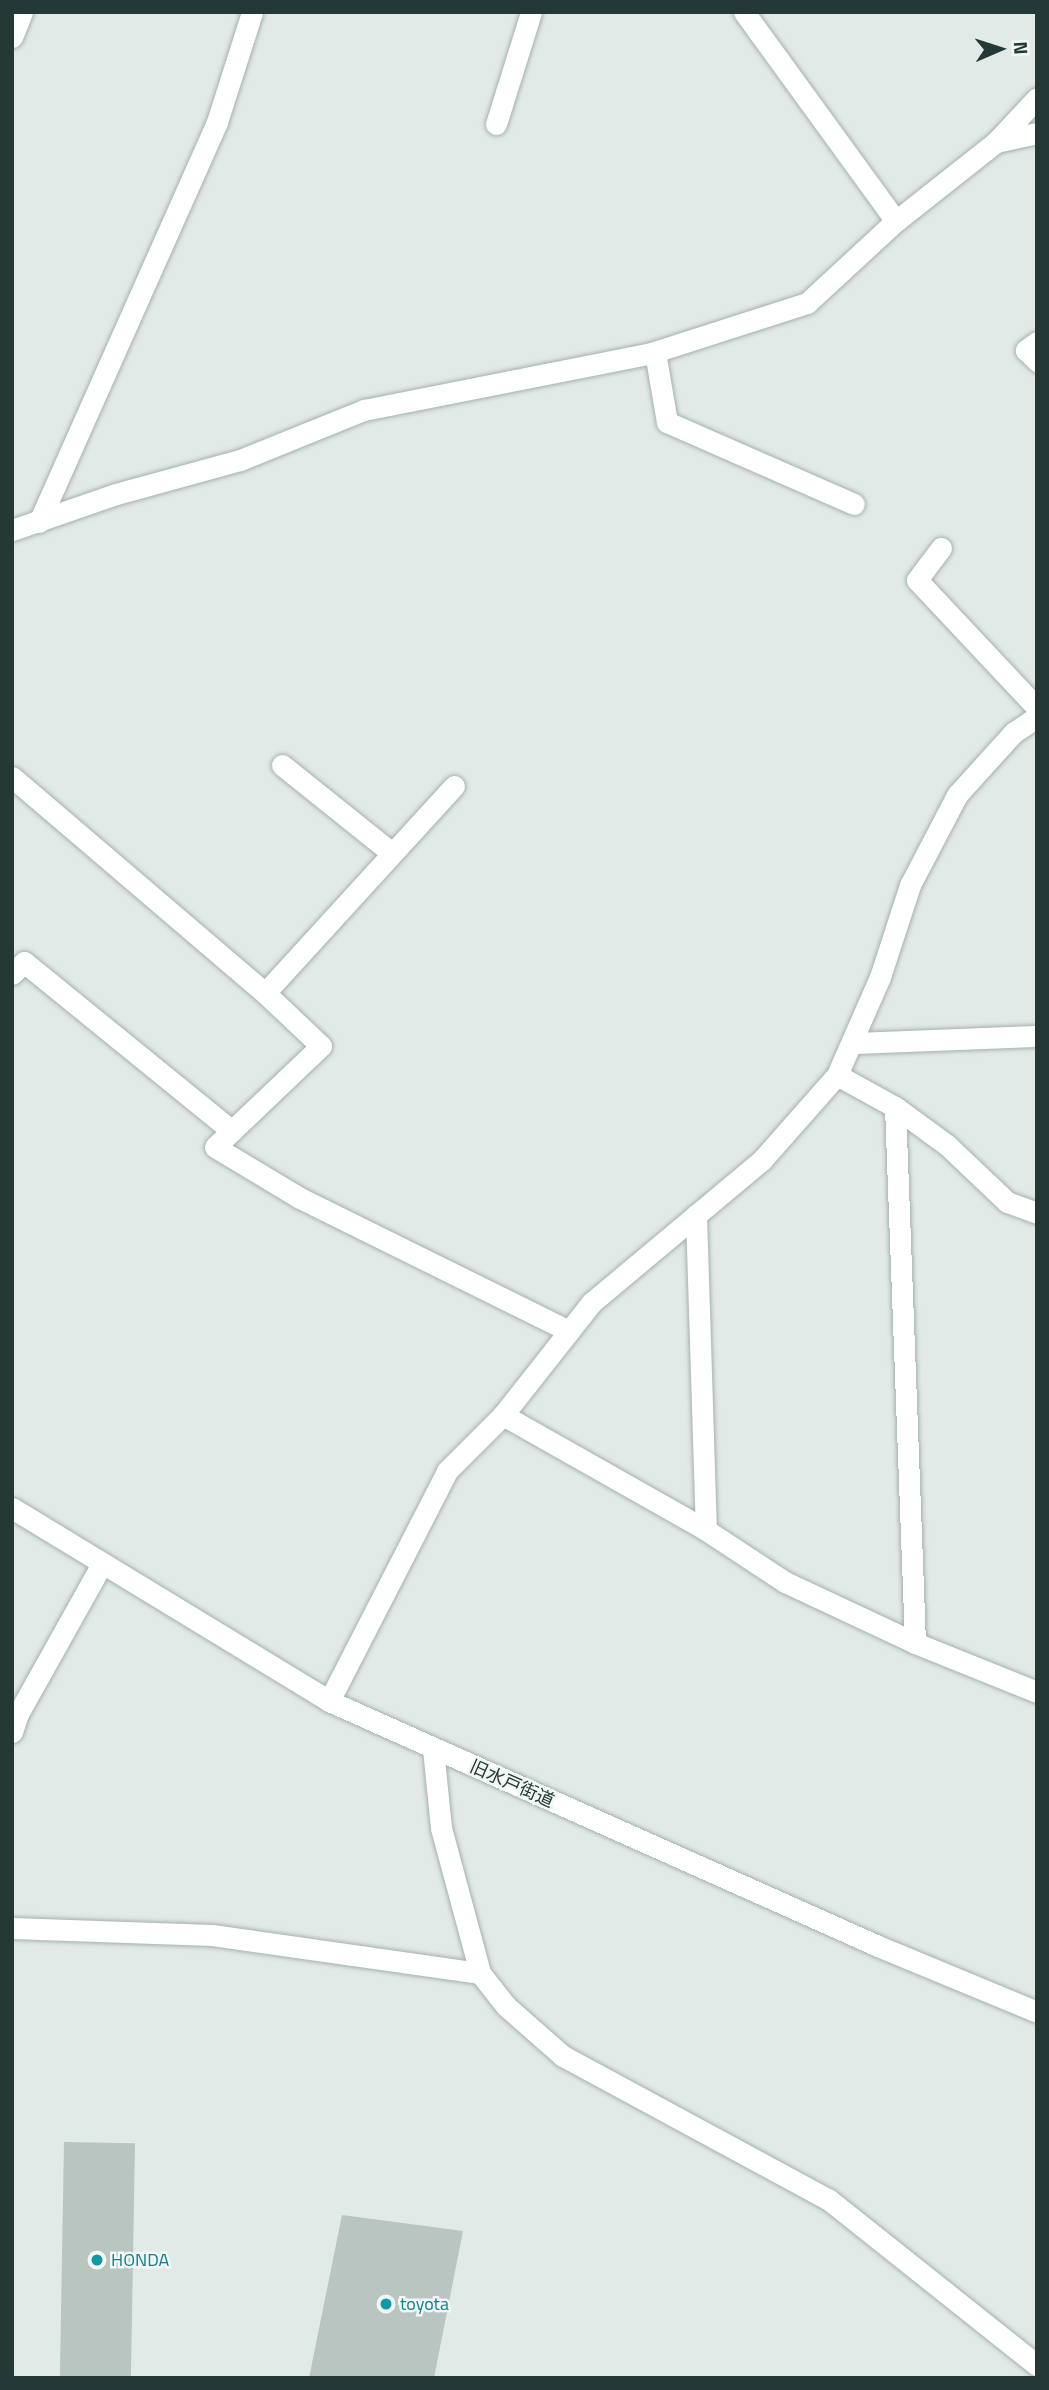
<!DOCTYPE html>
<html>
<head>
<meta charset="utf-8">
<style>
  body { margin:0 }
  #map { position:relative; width:1049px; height:2390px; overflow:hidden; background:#e2eae7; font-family:"Titillium Web","Noto Sans JP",sans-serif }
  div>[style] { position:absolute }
  .building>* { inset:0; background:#b8c5c0; transform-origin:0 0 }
  .roads { filter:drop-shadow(0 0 2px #a5b1ae) drop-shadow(0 0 2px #a5b1ae) }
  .street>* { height:21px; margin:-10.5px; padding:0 10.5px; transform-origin:10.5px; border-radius:10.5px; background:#fff }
  .secondary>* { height:21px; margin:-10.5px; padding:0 10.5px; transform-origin:10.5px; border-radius:10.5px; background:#fff }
  .dots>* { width:19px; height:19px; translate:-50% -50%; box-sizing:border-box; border:4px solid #f2f7f5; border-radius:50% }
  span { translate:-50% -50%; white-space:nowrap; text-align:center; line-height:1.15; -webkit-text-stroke:5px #f2f7f5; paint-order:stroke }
  .street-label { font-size:18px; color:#243935 }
  .culture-label { font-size:18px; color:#0d838f }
  .left { translate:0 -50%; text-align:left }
  .frame { position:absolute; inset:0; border:14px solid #243935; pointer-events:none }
  .north { position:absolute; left:965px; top:14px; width:70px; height:70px; -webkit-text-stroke:5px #f2f7f5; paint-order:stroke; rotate:87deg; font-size:19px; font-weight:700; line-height:28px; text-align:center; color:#243935 }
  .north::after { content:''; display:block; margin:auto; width:24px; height:32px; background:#243935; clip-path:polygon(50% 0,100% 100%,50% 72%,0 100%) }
</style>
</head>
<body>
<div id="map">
  <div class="building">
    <div style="left:64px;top:2142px;width:71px;height:236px;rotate:1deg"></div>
    <div style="clip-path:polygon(342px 2215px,463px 2231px,434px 2378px,309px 2378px)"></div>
  </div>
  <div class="roads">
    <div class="street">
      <div style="left:744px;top:12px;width:258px;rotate:54deg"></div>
      <div style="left:12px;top:37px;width:27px;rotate:-68deg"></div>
      <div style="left:496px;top:124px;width:117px;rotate:-72.6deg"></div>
      <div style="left:996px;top:142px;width:42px;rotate:-12.4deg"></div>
      <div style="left:1037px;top:342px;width:14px;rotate:144deg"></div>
      <div style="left:1026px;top:350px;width:16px;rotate:45deg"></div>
      <div style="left:655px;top:352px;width:71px;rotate:80.3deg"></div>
      <div style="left:667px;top:422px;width:204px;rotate:23.7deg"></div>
      <div style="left:39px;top:522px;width:438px;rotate:-66deg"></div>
      <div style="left:217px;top:122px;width:115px;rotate:-72.3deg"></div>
      <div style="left:12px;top:530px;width:110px;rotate:-19.1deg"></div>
      <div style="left:116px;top:494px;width:129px;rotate:-15.3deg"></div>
      <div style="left:240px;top:460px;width:134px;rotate:-22deg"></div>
      <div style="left:364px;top:410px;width:289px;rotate:-11.2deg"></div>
      <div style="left:648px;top:354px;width:167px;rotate:-17.8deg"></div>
      <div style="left:807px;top:303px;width:121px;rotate:-42.7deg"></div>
      <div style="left:896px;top:221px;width:127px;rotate:-38.3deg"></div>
      <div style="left:996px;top:142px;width:60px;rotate:-47deg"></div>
      <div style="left:941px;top:548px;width:40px;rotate:127deg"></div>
      <div style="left:917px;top:580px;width:175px;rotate:46.8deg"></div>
      <div style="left:282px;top:765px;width:141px;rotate:38.7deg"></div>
      <div style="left:12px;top:777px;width:333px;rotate:40.5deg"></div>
      <div style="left:454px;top:786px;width:280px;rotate:132.4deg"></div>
      <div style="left:265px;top:993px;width:77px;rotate:43.4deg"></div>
      <div style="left:321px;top:1046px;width:146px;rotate:136.4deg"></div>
      <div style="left:215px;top:1147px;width:99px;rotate:31deg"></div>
      <div style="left:300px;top:1198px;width:300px;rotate:26.3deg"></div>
      <div style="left:12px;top:974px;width:17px;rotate:-45deg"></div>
      <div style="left:24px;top:962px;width:268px;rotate:39.1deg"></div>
      <div style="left:853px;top:1043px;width:184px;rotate:-2.2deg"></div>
      <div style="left:837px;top:1075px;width:66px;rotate:28.9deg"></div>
      <div style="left:895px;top:1107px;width:64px;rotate:36.2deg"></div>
      <div style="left:947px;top:1145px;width:83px;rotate:43.5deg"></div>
      <div style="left:1007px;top:1202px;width:32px;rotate:20deg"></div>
      <div style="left:895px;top:1107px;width:536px;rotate:87.86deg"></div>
      <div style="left:696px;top:1215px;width:315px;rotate:88.2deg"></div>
      <div style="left:503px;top:1415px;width:233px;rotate:29.5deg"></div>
      <div style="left:706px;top:1530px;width:95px;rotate:33.4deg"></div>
      <div style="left:785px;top:1582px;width:144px;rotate:25.1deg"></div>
      <div style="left:915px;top:1643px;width:131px;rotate:21.9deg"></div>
      <div style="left:329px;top:1701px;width:259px;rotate:-62.8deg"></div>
      <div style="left:447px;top:1471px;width:79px;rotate:-45deg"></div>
      <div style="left:503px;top:1415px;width:142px;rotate:-51.8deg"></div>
      <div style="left:591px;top:1303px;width:223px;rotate:-39.9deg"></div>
      <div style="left:762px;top:1160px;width:113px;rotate:-48.6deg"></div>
      <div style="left:837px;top:1075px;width:107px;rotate:-66.3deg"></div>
      <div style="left:880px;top:977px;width:97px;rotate:-71.9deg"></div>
      <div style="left:910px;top:885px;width:102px;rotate:-62.4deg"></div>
      <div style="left:957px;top:795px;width:84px;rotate:-47.9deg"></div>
      <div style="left:1013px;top:733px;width:29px;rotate:-34deg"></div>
      <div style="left:12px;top:1732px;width:19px;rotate:-72deg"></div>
      <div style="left:18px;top:1714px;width:172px;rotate:-60.8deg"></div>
      <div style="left:433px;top:1749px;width:79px;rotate:84.2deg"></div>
      <div style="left:441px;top:1828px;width:150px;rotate:74.9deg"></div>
      <div style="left:480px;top:1973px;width:42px;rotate:51.8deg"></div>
      <div style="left:506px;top:2006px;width:76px;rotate:41.3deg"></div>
      <div style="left:563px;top:2056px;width:301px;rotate:28.4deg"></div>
      <div style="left:828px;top:2199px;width:267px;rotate:38.5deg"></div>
      <div style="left:12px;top:1928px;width:200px;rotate:2deg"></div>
      <div style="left:212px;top:1935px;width:271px;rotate:8.1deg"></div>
    </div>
    <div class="secondary">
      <div style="left:12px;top:1508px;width:371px;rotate:31.3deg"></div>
      <div style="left:329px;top:1701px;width:601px;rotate:24.05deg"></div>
      <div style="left:878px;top:1946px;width:172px;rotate:22.5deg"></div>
    </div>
  </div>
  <div class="dots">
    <div style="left:97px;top:2260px;background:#0f9aa8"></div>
    <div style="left:386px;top:2304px;background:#0f9aa8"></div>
  </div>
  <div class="street-label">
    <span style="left:512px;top:1784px;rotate:24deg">旧水戸街道</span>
  </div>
  <div class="culture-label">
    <span class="left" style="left:111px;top:2260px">HONDA</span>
    <span class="left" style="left:400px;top:2304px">toyota</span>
  </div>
  <div class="frame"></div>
  <div class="north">N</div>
</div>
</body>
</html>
